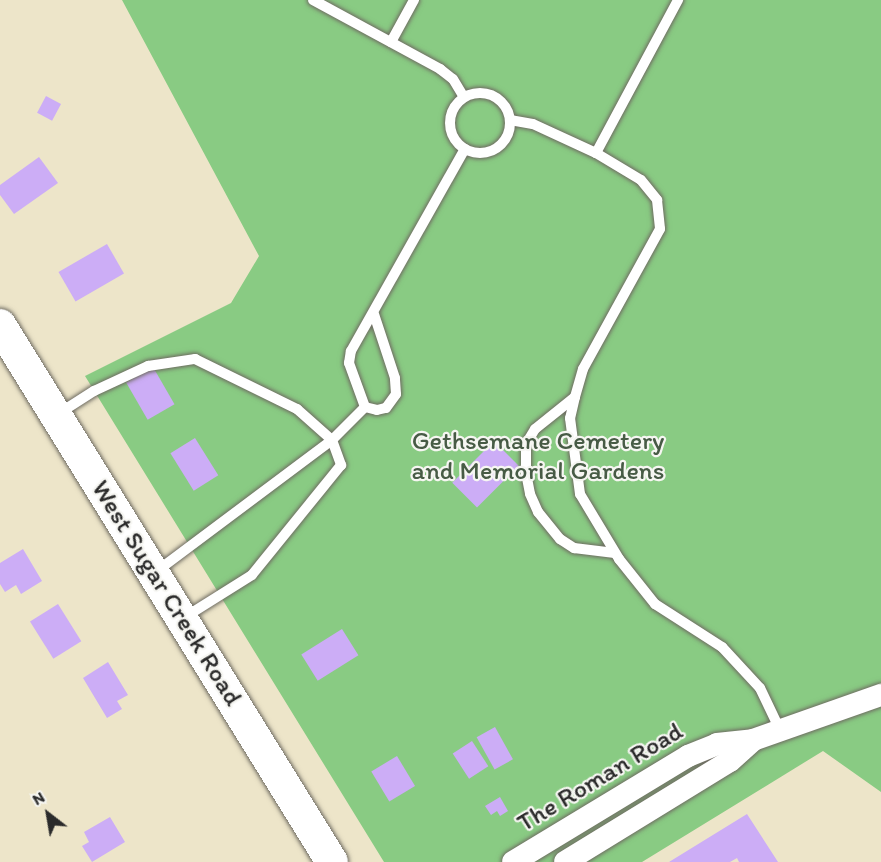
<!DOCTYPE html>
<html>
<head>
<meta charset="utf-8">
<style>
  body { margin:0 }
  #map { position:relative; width:881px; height:862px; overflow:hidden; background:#ede5c9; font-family:Itim,sans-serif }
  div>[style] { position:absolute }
  .green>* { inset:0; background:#89cb83 }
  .building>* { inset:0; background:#ccadf6; transform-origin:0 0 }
  .roads { filter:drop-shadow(0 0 2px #6f6c62) drop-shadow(0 0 2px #6f6c62) }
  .lane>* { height:10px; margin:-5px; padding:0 5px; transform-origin:5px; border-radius:5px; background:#fff }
  .lane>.ring { margin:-5px; padding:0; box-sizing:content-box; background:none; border:10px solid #fff; border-radius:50% }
  .street>* { height:22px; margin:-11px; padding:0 11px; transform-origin:11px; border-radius:11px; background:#fff }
  .secondary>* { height:32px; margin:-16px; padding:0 16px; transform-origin:16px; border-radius:16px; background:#fff }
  span { translate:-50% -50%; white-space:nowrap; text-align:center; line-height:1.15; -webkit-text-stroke:4.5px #f6f6f2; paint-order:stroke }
  .park-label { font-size:26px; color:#475b45 }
  .street-label { font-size:26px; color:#2b2b2b }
  .north { position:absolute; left:18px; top:784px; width:60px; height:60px; -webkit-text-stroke:4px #f6f6f2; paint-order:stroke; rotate:329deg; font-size:16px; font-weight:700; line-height:24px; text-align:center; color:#2b2b2b }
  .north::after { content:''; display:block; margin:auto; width:21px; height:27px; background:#2b2b2b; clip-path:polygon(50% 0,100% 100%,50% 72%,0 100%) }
</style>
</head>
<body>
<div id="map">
  <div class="green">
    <div style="clip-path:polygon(122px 0,881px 0,881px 792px,823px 751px,642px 862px,384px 862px,85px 376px,231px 303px,259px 256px)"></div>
  </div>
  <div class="building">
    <div style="left:46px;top:96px;width:17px;height:19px;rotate:28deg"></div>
    <div style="clip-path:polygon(39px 157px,58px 183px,14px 214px,0 195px,0 185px)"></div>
    <div style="left:107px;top:244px;width:34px;height:56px;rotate:60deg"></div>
    <div style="left:153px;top:367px;width:43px;height:31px;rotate:60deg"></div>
    <div style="left:195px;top:438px;width:44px;height:29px;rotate:58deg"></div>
    <div style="left:494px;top:441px;width:35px;height:59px;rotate:45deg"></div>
    <div style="clip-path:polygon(23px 549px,42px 581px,21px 594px,16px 585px,5px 592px,0 584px,0 563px)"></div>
    <div style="left:58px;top:604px;width:44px;height:33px;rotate:58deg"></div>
    <div style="left:342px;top:629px;width:31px;height:48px;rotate:58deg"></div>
    <div style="clip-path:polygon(108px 662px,128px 695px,117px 701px,122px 709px,107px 718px,83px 678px)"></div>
    <div style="left:495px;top:727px;width:37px;height:21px;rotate:61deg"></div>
    <div style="left:472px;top:741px;width:30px;height:23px;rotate:57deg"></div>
    <div style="left:397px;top:756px;width:35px;height:30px;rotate:59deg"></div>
    <div style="clip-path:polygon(500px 797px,508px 811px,500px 816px,497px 811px,491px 815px,485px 806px)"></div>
    <div style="clip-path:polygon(747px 814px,778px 862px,739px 862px,737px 858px,730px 862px,669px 862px)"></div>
    <div style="clip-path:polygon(110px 817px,125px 842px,92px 862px,82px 846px,89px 842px,84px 832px)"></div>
  </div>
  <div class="roads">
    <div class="lane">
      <div style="left:313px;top:0;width:145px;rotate:28.5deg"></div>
      <div style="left:440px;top:69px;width:16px;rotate:38deg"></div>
      <div style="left:453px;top:79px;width:21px;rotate:59deg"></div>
      <div style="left:391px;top:42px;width:48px;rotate:-61.3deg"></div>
      <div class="ring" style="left:450px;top:93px;width:50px;height:50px"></div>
      <div style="left:510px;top:120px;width:23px;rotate:10deg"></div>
      <div style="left:533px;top:124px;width:69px;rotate:24.7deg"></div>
      <div style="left:596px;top:153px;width:52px;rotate:31deg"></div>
      <div style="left:641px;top:180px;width:26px;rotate:51deg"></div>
      <div style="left:657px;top:200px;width:29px;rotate:84deg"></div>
      <div style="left:660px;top:229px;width:160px;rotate:118.8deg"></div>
      <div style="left:583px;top:369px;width:29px;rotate:106deg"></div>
      <div style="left:575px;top:397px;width:22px;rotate:103deg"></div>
      <div style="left:570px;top:418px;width:77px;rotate:82.5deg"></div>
      <div style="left:580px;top:494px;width:76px;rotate:59deg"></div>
      <div style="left:619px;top:559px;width:58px;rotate:51.3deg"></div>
      <div style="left:655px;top:604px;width:80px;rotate:32.7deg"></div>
      <div style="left:722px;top:647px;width:56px;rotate:47.2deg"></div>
      <div style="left:760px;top:688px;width:47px;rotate:64.5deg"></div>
      <div style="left:596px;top:153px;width:174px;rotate:-61.8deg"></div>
      <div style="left:575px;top:397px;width:51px;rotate:141.3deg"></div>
      <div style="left:535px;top:429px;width:17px;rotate:121deg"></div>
      <div style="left:526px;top:444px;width:29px;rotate:90deg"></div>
      <div style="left:526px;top:473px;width:21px;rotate:79deg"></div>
      <div style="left:530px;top:494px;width:20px;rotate:66deg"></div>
      <div style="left:538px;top:512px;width:35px;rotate:51deg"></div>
      <div style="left:560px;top:539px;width:17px;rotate:33deg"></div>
      <div style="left:574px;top:548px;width:41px;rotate:7deg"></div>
      <div style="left:365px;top:407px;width:12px;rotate:14deg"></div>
      <div style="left:377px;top:410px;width:9px;rotate:-13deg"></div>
      <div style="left:386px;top:408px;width:17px;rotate:-54deg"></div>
      <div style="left:396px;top:394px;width:16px;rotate:-94deg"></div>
      <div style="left:395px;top:378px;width:67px;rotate:-108.2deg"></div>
      <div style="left:58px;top:414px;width:43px;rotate:-32.6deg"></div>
      <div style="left:94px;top:391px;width:60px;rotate:-24.8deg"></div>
      <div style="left:148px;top:366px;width:48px;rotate:-8.5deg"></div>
      <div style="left:195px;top:359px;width:114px;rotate:26.1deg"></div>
      <div style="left:297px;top:409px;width:47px;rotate:41.5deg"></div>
      <div style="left:332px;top:440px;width:27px;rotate:70deg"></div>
      <div style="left:341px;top:465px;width:141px;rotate:129deg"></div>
      <div style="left:252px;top:575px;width:79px;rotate:147.9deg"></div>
      <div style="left:157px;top:571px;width:219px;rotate:-36.8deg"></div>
      <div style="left:332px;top:440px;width:47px;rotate:-45deg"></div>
      <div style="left:365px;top:407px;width:47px;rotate:-110deg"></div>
      <div style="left:349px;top:363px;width:12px;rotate:-81deg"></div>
      <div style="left:351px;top:351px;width:232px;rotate:-60.6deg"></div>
    </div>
    <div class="street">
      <div style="left:513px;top:862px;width:205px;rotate:-31.2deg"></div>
      <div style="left:688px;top:756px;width:31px;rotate:-22deg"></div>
      <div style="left:717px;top:744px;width:36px;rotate:-6deg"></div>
      <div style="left:753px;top:740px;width:136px;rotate:-19.4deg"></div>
      <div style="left:565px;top:862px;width:193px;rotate:-31.5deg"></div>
      <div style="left:730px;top:761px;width:31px;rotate:-42deg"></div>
    </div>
    <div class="secondary">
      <div style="left:0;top:325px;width:631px;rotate:58.27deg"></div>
    </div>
  </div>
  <div class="park-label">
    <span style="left:538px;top:456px">Gethsemane Cemetery<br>and Memorial Gardens</span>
  </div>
  <div class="street-label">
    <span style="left:167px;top:593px;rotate:58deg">West Sugar Creek Road</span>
    <span style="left:600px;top:777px;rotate:-31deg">The Roman Road</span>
  </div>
  <div class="north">N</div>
</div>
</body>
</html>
